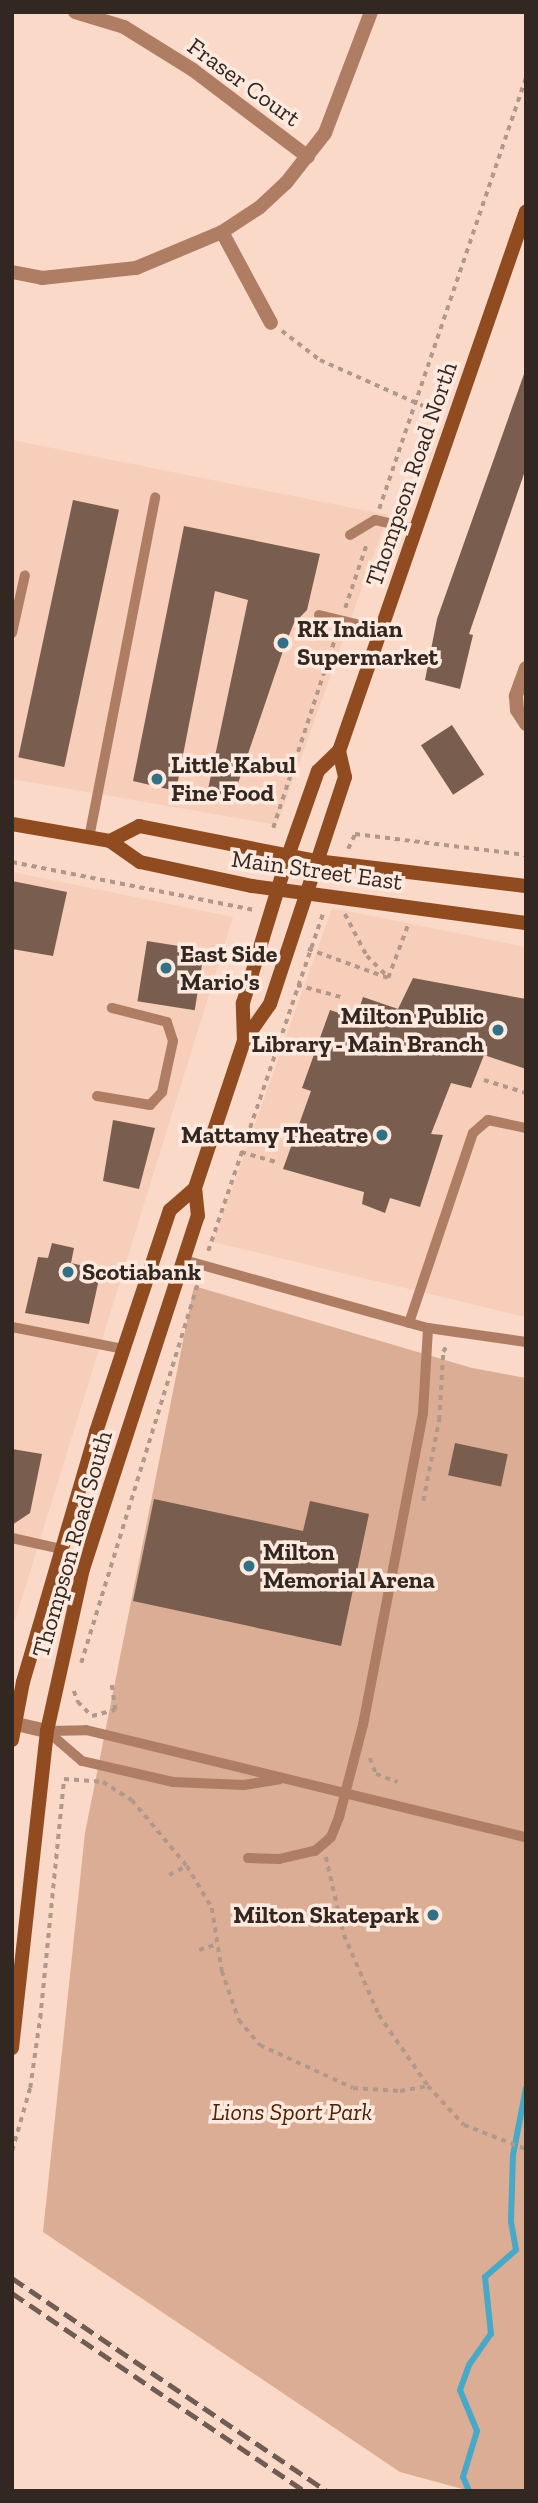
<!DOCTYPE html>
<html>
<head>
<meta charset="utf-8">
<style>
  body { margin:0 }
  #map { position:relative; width:538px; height:2503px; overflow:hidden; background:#fad9c8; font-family:"Zilla Slab",serif }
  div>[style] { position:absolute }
  .built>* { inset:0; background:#f6ceb9 }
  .green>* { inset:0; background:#dbad94 }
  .stream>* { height:6px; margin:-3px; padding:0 3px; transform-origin:3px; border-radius:3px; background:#48a8c8 }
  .building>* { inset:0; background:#795d4e; transform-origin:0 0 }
  .path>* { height:3.5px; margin-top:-1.75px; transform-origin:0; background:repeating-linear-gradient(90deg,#b1988b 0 5px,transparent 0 10px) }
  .service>* { height:10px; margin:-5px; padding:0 5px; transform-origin:5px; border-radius:5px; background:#ae7d63 }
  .minor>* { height:14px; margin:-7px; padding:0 7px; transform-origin:7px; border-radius:7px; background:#ae7d63 }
  .secondary>* { height:14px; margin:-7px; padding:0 7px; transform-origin:7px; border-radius:7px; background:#914b20 }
  .rail>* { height:5px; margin-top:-2.5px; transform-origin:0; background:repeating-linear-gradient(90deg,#6f5d53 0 14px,transparent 0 21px) }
  .dots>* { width:19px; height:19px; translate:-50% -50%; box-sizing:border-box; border:4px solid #fee9df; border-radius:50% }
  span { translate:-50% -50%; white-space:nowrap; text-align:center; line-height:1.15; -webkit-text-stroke:7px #fee9df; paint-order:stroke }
  .street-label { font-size:24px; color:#332721 }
  .poi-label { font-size:24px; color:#332721; font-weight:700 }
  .left { translate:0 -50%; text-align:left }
  .right { translate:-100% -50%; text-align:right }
  .park-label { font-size:24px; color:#502305; font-style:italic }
  .frame { position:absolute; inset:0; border:14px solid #332721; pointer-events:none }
</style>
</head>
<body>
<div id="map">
  <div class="built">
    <div style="clip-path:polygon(12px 440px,388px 515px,277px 825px,12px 779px)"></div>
    <div style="clip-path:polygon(12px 872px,233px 917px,12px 1630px)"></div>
    <div style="clip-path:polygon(332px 908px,526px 947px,526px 1317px,213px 1242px)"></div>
  </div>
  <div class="green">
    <div style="clip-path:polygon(194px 1286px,472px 1368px,526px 1378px,526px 2491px,470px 2491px,400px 2472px,43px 2232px,85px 1833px)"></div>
  </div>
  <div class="stream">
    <div style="left:469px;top:2491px;width:15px;rotate:-113deg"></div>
    <div style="left:463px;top:2477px;width:48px;rotate:-73.1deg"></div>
    <div style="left:477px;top:2431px;width:44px;rotate:-112.5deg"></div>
    <div style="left:460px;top:2390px;width:27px;rotate:-70deg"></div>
    <div style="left:469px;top:2365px;width:38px;rotate:-55deg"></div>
    <div style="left:491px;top:2334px;width:57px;rotate:-96deg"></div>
    <div style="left:485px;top:2277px;width:41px;rotate:-41.1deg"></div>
    <div style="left:516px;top:2250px;width:29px;rotate:-100deg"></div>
    <div style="left:511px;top:2221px;width:66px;rotate:-88.3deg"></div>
    <div style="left:513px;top:2155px;width:68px;rotate:-79deg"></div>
  </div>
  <div class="building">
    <div style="clip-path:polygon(524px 374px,526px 468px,469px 634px,473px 635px,460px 689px,425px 680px,437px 619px)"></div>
    <div style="left:73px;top:500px;width:47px;height:263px;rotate:12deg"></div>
    <div style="clip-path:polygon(184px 526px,320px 554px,307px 610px,294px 623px,285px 645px,233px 798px,207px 794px,248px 600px,215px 591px,176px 791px,133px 781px)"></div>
    <div style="left:452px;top:725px;width:59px;height:37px;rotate:57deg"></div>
    <div style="clip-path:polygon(12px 881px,67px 892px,53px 956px,12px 949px)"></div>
    <div style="left:147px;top:941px;width:58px;height:61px;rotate:9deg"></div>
    <div style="clip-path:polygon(413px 978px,526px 999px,526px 1069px,484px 1055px,471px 1088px,451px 1083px,431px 1134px,443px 1135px,420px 1207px,390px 1198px,385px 1213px,362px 1204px,364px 1192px,283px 1169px,311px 1091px,302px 1088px,330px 1010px,356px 1019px,363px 997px,398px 1009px)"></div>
    <div style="clip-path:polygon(113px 1120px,155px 1128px,139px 1189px,103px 1181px)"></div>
    <div style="clip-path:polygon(52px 1243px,74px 1248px,71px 1263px,101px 1270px,89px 1324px,25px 1313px,38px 1257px,48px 1258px)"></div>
    <div style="left:455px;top:1443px;width:54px;height:33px;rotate:12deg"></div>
    <div style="clip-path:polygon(12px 1449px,42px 1454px,30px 1513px,12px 1525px)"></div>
    <div style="clip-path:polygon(154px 1499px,303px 1531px,310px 1501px,369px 1514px,341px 1646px,133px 1601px)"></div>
  </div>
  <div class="path">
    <div style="left:282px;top:331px;width:48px;rotate:37.3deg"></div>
    <div style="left:320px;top:360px;width:130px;rotate:24deg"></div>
    <div style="left:379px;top:509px;width:456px;rotate:-71.2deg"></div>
    <div style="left:345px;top:608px;width:69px;rotate:-71.3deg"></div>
    <div style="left:273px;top:828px;width:206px;rotate:-71.9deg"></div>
    <div style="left:348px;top:849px;width:17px;rotate:-65deg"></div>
    <div style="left:355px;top:834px;width:172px;rotate:7deg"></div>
    <div style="left:12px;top:862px;width:247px;rotate:11.2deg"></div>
    <div style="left:345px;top:914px;width:47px;rotate:62.4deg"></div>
    <div style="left:367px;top:956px;width:28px;rotate:45deg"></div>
    <div style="left:308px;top:949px;width:85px;rotate:19.9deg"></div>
    <div style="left:388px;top:978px;width:60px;rotate:-69.4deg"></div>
    <div style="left:297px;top:985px;width:46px;rotate:15.3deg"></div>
    <div style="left:484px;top:1080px;width:44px;rotate:17.2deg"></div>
    <div style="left:241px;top:1152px;width:40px;rotate:16deg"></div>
    <div style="left:208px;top:1251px;width:359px;rotate:-71.2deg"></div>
    <div style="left:423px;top:1501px;width:83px;rotate:-78.8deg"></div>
    <div style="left:439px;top:1420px;width:68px;rotate:-86.6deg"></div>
    <div style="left:443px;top:1352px;width:9px;rotate:-58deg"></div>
    <div style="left:81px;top:1663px;width:402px;rotate:-72.9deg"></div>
    <div style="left:74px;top:1691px;width:12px;rotate:70deg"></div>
    <div style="left:78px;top:1702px;width:20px;rotate:45deg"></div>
    <div style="left:92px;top:1716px;width:24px;rotate:-15deg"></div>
    <div style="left:115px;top:1710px;width:29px;rotate:-98deg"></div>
    <div style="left:370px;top:1758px;width:17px;rotate:69deg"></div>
    <div style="left:376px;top:1774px;width:23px;rotate:20deg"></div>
    <div style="left:326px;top:1857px;width:80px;rotate:77deg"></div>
    <div style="left:344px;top:1935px;width:87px;rotate:66.4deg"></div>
    <div style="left:379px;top:2015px;width:86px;rotate:55.4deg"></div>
    <div style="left:428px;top:2086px;width:53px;rotate:47.3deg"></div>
    <div style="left:464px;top:2125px;width:66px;rotate:21.2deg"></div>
    <div style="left:169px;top:1875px;width:20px;rotate:-27deg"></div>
    <div style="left:199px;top:1950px;width:20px;rotate:-18deg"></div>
    <div style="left:12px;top:2151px;width:66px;rotate:-74.1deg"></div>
    <div style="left:30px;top:2088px;width:71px;rotate:-81.9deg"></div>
    <div style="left:40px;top:2018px;width:240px;rotate:-84.3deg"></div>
    <div style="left:64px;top:1779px;width:39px;rotate:4deg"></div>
    <div style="left:103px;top:1782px;width:34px;rotate:32deg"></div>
    <div style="left:132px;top:1800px;width:86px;rotate:50.2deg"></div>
    <div style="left:187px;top:1866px;width:49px;rotate:59.2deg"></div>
    <div style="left:212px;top:1908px;width:64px;rotate:81deg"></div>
    <div style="left:222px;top:1971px;width:52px;rotate:70.9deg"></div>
    <div style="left:239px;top:2020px;width:33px;rotate:50deg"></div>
    <div style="left:260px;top:2045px;width:102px;rotate:24.8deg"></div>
    <div style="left:353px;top:2088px;width:47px;rotate:3.7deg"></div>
    <div style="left:400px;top:2091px;width:28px;rotate:-10deg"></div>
  </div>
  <div class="service">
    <div style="left:350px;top:535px;width:29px;rotate:-31deg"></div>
    <div style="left:375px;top:520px;width:42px;rotate:12.4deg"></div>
    <div style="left:319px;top:615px;width:64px;rotate:13.6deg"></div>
    <div style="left:12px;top:633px;width:59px;rotate:-77.4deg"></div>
    <div style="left:89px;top:838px;width:347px;rotate:-79deg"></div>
    <div style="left:97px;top:1096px;width:54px;rotate:9.6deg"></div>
    <div style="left:150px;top:1105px;width:18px;rotate:-47deg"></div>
    <div style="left:162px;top:1092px;width:52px;rotate:-77.8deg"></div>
    <div style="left:173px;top:1041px;width:20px;rotate:-108deg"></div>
    <div style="left:167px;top:1022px;width:57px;rotate:-165.7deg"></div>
    <div style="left:184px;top:1260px;width:253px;rotate:15.6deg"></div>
    <div style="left:428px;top:1328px;width:99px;rotate:8.1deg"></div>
    <div style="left:409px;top:1323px;width:200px;rotate:-71.4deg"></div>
    <div style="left:473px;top:1133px;width:20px;rotate:-41deg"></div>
    <div style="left:488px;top:1120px;width:39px;rotate:12deg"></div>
    <div style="left:12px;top:1327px;width:113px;rotate:11.2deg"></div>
    <div style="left:12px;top:1538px;width:50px;rotate:12.7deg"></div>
    <div style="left:47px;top:1731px;width:39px;rotate:-1deg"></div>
    <div style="left:86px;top:1730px;width:453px;rotate:13.7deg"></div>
    <div style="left:47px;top:1731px;width:46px;rotate:40.6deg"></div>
    <div style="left:82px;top:1761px;width:93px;rotate:13deg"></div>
    <div style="left:173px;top:1782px;width:71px;rotate:2.4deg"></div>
    <div style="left:244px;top:1785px;width:36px;rotate:-9deg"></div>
    <div style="left:248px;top:1858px;width:31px;rotate:2deg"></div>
    <div style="left:279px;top:1859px;width:37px;rotate:-13deg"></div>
    <div style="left:315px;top:1851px;width:21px;rotate:-41deg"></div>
    <div style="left:331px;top:1837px;width:22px;rotate:-68deg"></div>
    <div style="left:339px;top:1817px;width:95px;rotate:-75.4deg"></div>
    <div style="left:363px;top:1725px;width:318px;rotate:-79.1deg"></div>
    <div style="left:423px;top:1413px;width:85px;rotate:-86.6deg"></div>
  </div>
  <div class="minor">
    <div style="left:75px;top:12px;width:51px;rotate:17deg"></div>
    <div style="left:124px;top:27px;width:81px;rotate:31.9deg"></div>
    <div style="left:193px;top:70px;width:144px;rotate:37.1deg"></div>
    <div style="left:222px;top:232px;width:103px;rotate:61.7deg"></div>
    <div style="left:12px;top:272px;width:31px;rotate:11deg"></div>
    <div style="left:42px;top:278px;width:95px;rotate:-6.1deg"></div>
    <div style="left:136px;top:268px;width:93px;rotate:-22.7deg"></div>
    <div style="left:222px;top:232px;width:45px;rotate:-33.3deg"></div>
    <div style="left:260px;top:207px;width:35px;rotate:-43deg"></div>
    <div style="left:286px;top:183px;width:63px;rotate:-52deg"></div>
    <div style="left:325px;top:133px;width:129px;rotate:-69.2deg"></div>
    <div style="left:526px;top:668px;width:30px;rotate:110deg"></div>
    <div style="left:516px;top:696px;width:14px;rotate:86deg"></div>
    <div style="left:517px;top:710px;width:17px;rotate:57deg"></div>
    <div style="left:12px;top:1723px;width:36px;rotate:13deg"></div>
  </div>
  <div class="secondary">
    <div style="left:12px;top:824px;width:99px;rotate:9.8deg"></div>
    <div style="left:110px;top:841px;width:37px;rotate:35deg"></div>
    <div style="left:140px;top:862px;width:115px;rotate:12.1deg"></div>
    <div style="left:252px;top:886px;width:276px;rotate:7.7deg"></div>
    <div style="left:110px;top:841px;width:33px;rotate:-27deg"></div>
    <div style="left:139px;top:826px;width:180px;rotate:11.2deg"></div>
    <div style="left:316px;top:861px;width:211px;rotate:6.8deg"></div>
    <div style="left:244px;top:1041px;width:38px;rotate:-92deg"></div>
    <div style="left:243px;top:1003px;width:154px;rotate:-73deg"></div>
    <div style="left:288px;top:856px;width:90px;rotate:-70.6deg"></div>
    <div style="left:318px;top:771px;width:29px;rotate:-44deg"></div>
    <div style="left:339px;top:751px;width:571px;rotate:-70.9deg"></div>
    <div style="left:12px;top:1740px;width:59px;rotate:-79.3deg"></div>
    <div style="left:23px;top:1682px;width:260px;rotate:-73.7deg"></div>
    <div style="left:96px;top:1432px;width:234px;rotate:-71.6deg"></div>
    <div style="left:170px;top:1210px;width:33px;rotate:-41deg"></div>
    <div style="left:12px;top:2048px;width:319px;rotate:-83.7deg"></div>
    <div style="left:47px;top:1731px;width:166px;rotate:-77.5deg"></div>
    <div style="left:83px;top:1569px;width:371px;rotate:-72deg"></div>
    <div style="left:198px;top:1216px;width:28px;rotate:-96deg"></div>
    <div style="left:195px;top:1188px;width:155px;rotate:-71.6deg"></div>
    <div style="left:244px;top:1041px;width:45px;rotate:-54.9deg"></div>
    <div style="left:270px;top:1004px;width:239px;rotate:-71.7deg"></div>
    <div style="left:345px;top:777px;width:27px;rotate:-103deg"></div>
  </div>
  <div class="rail">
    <div style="left:12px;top:2278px;width:380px;rotate:34.1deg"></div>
    <div style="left:12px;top:2293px;width:353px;rotate:34.1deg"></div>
  </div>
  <div class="dots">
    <div style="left:283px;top:643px;background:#327086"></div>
    <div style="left:157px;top:779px;background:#327086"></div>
    <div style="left:166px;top:968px;background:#327086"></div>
    <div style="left:498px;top:1030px;background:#327086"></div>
    <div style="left:382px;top:1135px;background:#327086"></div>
    <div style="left:68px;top:1272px;background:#327086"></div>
    <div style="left:249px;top:1566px;background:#327086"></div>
    <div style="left:433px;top:1915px;background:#327086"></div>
  </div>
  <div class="street-label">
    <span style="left:244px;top:82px;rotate:36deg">Fraser Court</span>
    <span style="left:411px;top:474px;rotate:-71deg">Thompson Road North</span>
    <span style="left:317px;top:870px;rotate:8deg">Main Street East</span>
    <span style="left:72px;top:1544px;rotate:-74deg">Thompson Road South</span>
  </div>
  <div class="poi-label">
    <span class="left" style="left:297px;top:643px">RK Indian<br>Supermarket</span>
    <span class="left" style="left:171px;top:779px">Little Kabul<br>Fine Food</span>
    <span class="left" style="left:180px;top:968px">East Side<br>Mario's</span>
    <span class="right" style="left:484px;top:1030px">Milton Public<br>Library - Main Branch</span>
    <span class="right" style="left:368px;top:1135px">Mattamy Theatre</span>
    <span class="left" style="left:82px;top:1272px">Scotiabank</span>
    <span class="left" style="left:263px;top:1566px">Milton<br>Memorial Arena</span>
    <span class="right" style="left:419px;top:1915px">Milton Skatepark</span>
  </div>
  <div class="park-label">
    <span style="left:292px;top:2112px">Lions Sport Park</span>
  </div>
  <div class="frame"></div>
</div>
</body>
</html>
